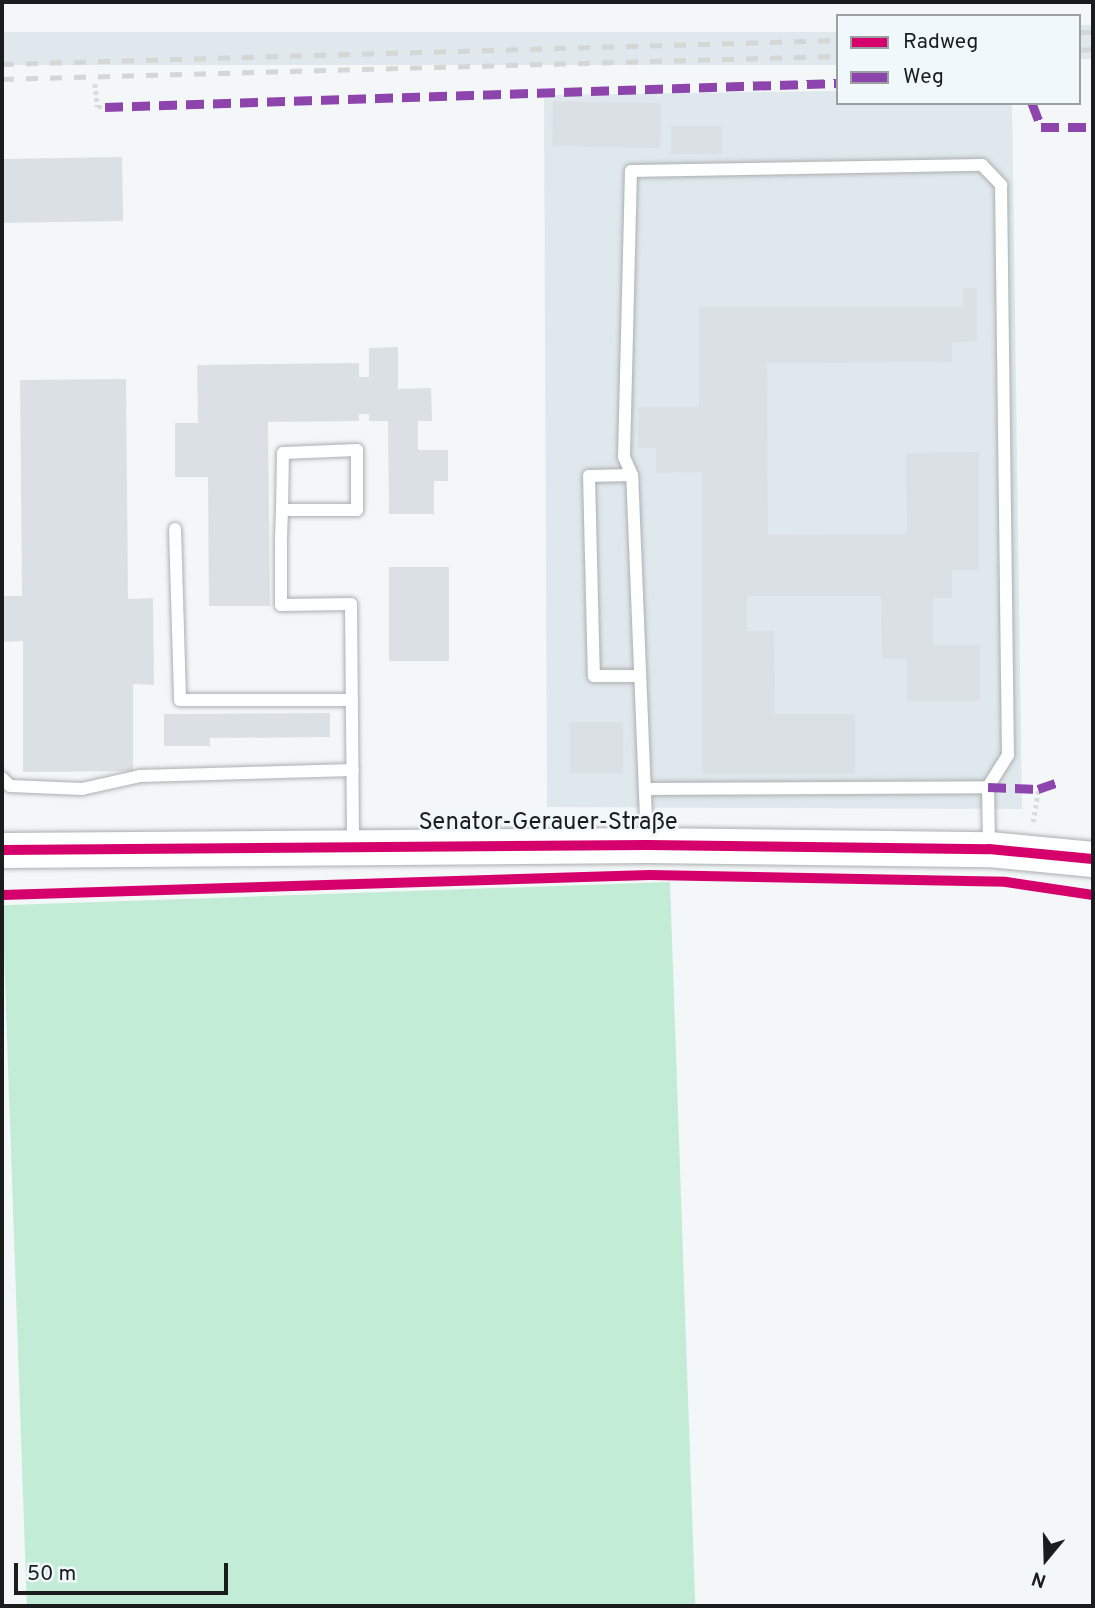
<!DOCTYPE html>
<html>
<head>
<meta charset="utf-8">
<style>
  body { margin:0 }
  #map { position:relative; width:1095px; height:1608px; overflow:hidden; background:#f3f7f8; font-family:Overpass,sans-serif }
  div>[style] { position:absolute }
  .built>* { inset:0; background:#dfe8ec; transform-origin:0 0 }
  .green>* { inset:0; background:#c2ecd6; transform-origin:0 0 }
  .building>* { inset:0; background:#dbe0e5; transform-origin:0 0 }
  .path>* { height:4.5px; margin-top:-2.25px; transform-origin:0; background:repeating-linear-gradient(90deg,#dadbdb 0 3.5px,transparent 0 7px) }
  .roads { filter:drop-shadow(0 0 2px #acaeaf) drop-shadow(0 0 2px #acaeaf) }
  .lane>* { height:12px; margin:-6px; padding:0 6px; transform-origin:6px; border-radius:6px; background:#fdfefe }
  .secondary>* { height:35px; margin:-17.5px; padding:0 17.5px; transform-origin:17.5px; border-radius:17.5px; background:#fdfefe }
  .rail>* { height:5px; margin-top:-2.5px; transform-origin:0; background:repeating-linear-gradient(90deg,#d5d6d6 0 12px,transparent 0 24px) }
  .quiet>* { height:9px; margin-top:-4.5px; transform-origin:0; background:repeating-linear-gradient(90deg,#8e44ad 0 18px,transparent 0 27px) }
  .cycleway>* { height:10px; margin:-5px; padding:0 5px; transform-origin:5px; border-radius:5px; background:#d6006c }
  span { translate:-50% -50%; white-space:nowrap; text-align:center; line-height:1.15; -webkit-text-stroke:5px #f0f8fb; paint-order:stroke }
  .street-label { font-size:24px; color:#1a1c1d }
  .frame { position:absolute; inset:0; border:4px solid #1a1c1d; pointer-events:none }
  .legend { position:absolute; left:836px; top:14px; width:245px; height:91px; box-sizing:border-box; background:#f0f8fb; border:2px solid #9aa0a2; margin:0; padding:9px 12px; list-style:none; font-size:21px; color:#1a1c1d }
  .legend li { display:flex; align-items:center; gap:14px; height:35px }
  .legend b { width:35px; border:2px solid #9aa0a2 }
  .north { position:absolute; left:1011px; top:1524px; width:70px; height:70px; -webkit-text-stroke:5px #f0f8fb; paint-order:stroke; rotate:199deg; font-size:19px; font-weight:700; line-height:28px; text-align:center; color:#1a1c1d }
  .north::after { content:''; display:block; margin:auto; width:24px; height:32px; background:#1a1c1d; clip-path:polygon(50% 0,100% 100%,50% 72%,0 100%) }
  .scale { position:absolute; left:14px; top:1563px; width:214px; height:32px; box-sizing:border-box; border:4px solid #1a1c1d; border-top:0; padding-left:9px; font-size:21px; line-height:24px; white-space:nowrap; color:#1a1c1d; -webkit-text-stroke:5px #f0f8fb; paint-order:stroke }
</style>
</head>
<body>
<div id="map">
  <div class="built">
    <div style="left:1079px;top:25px;width:14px;height:34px"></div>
    <div style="left:838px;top:32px;width:33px;height:836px;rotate:90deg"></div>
    <div style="clip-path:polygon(838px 91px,838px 103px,1012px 103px,1022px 809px,547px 807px,544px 95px)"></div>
  </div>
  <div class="green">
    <div style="left:670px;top:882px;width:724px;height:668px;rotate:88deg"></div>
  </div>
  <div class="building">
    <div style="left:553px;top:101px;width:108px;height:45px;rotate:1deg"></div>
    <div style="left:722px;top:126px;width:28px;height:51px;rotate:90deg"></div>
    <div style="left:122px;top:157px;width:64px;height:120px;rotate:89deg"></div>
    <div style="clip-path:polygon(963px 288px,977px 288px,977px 341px,952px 342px,952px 362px,767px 363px,768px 535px,907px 534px,906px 453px,979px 452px,979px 570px,952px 570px,952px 598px,933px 598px,933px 645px,980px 645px,980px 701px,907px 701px,907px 659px,882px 659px,881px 596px,747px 596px,747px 631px,774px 631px,775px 714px,855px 714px,855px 774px,702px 774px,702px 472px,656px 473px,656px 448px,638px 448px,638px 407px,699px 407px,699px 307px,963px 307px)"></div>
    <div style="clip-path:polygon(398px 347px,398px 389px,431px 388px,432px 421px,418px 421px,418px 450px,448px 450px,448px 481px,434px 481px,434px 514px,389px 514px,388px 421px,369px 421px,369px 414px,359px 414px,359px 421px,268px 422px,270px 606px,209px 606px,208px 477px,175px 477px,175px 423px,198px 423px,197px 365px,359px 363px,359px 377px,369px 377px,369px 348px)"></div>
    <div style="clip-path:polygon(126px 379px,128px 599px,153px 598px,154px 685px,133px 684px,133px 771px,23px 772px,23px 641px,2px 642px,2px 596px,22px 596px,20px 380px)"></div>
    <div style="left:389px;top:567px;width:60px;height:94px"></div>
    <div style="clip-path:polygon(330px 713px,330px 737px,210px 738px,210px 746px,164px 746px,164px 714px)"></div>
    <div style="left:570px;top:722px;width:53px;height:51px"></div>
  </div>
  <div class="path">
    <div style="left:95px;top:84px;width:23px;rotate:83deg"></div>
    <div style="left:98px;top:107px;width:7px"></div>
    <div style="left:1033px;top:822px;width:33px;rotate:-81deg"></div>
  </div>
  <div class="roads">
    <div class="lane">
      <div style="left:632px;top:475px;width:43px;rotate:178.7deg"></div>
      <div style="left:589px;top:476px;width:200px;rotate:88.6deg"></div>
      <div style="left:594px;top:676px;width:46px"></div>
      <div style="left:282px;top:510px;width:75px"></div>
      <div style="left:357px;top:510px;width:60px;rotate:-90deg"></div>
      <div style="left:357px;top:450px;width:74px;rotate:177.7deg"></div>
      <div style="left:283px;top:453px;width:57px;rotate:91deg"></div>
      <div style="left:282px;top:510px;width:33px;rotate:92deg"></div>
      <div style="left:281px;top:543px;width:62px;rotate:90deg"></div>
      <div style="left:281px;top:605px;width:70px;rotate:-0.8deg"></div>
      <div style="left:351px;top:604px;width:241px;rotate:89.5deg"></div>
      <div style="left:175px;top:529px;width:171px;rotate:88.3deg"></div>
      <div style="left:180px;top:700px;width:172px"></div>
      <div style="left:2px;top:778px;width:11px;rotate:45deg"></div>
      <div style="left:10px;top:786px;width:72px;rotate:2.4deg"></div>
      <div style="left:82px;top:789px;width:59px;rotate:-12.6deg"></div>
      <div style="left:140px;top:776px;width:213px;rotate:-1.6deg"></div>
      <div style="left:646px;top:789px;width:342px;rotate:-0.3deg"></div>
      <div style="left:988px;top:787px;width:58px;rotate:89deg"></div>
      <div style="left:647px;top:844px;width:369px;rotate:-92.3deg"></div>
      <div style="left:632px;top:475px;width:20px;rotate:-114deg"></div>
      <div style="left:624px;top:457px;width:286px;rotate:-88.6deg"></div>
      <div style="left:631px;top:171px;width:351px;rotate:-1deg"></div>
      <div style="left:982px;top:165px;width:28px;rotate:46deg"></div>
      <div style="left:1001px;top:185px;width:570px;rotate:89.3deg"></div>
      <div style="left:1008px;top:755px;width:38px;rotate:122deg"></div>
    </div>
    <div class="secondary">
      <div style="left:2px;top:850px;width:645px;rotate:-0.44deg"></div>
      <div style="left:647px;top:845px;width:342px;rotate:0.7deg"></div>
      <div style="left:989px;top:849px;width:104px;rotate:5.5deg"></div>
    </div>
  </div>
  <div class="rail">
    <div style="left:1079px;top:32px;width:14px"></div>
    <div style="left:1079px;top:50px;width:14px;rotate:-4deg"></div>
    <div style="left:2px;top:64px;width:836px;rotate:-1.64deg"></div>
    <div style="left:2px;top:79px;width:836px;rotate:-1.58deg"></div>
  </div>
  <div class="quiet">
    <div style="left:1032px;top:103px;width:26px;rotate:69deg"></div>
    <div style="left:1041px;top:127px;width:52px"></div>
    <div style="left:105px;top:107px;width:733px;rotate:-1.88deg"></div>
    <div style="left:988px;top:787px;width:50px;rotate:2.3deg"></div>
    <div style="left:1038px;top:789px;width:24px;rotate:-19deg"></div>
  </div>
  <div class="cycleway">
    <div style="left:2px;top:850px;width:645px;rotate:-0.44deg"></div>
    <div style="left:647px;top:845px;width:342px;rotate:0.7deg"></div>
    <div style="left:989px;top:849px;width:104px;rotate:5.5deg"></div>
    <div style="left:2px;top:895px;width:648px;rotate:-1.77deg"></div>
    <div style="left:650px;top:875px;width:356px;rotate:1.1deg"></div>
    <div style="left:1006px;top:882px;width:88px;rotate:8.5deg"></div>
  </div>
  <div class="street-label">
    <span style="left:548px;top:824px">Senator-Gerauer-Straße</span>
  </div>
  <div class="frame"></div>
  <ul class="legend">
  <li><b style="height:9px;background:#d6006c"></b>Radweg</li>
  <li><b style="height:9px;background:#8e44ad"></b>Weg</li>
  </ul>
  <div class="north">N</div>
  <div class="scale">50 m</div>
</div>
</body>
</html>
